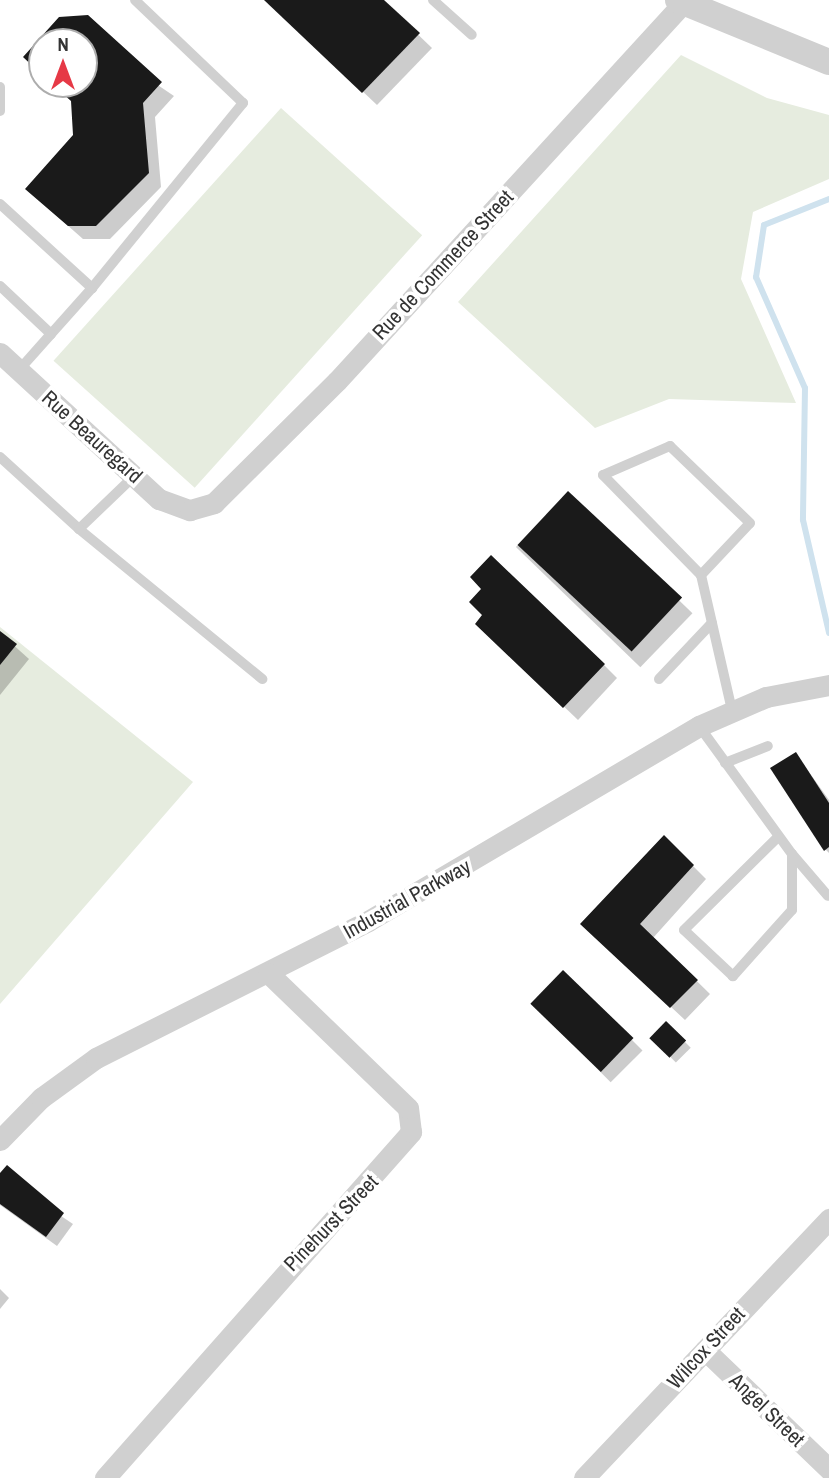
<!DOCTYPE html>
<html>
<head>
<meta charset="utf-8">
<style>
  body { margin:0 }
  #map { position:relative; width:829px; height:1478px; overflow:hidden; background:#fff; font-family:"Archivo Narrow",sans-serif }
  div>[style] { position:absolute }
  .green>* { inset:0; background:#e6ecdf; transform-origin:0 0 }
  .shadow>* { inset:0; background:#0003; transform-origin:0 0 }
  .stream>* { height:6px; margin:-3px; padding:0 3px; transform-origin:3px; border-radius:3px; background:#cfe2ee }
  .building>* { inset:0; background:#1a1a1a; transform-origin:0 0 }
  .service>* { height:10px; margin:-5px; padding:0 5px; transform-origin:5px; border-radius:5px; background:#d0d0d0 }
  .minor>* { height:21px; margin:-10.5px; padding:0 10.5px; transform-origin:10.5px; border-radius:10.5px; background:#d0d0d0 }
  .tertiary>* { height:26px; margin:-13px; padding:0 13px; transform-origin:13px; border-radius:13px; background:#d0d0d0 }
  span { translate:-50% -50%; white-space:nowrap; text-align:center; line-height:1.15; -webkit-text-stroke:7px #fff; paint-order:stroke }
  .street-label { font-size:21px; color:#333 }
  .north { position:absolute; left:28px; top:28px; width:70px; height:70px; box-sizing:border-box; background:#fff; border:2px solid #adadad; border-radius:50%; rotate:0deg; font-size:19px; font-weight:700; line-height:28px; text-align:center; color:#333 }
  .north::after { content:''; display:block; margin:auto; width:24px; height:32px; background:#e63946; clip-path:polygon(50% 0,100% 100%,50% 72%,0 100%) }
</style>
</head>
<body>
<div id="map">
  <div class="green">
    <div style="clip-path:polygon(681px 55px,767px 98px,829px 115px,829px 179px,753px 212px,741px 279px,796px 403px,669px 399px,595px 428px,458px 302px)"></div>
    <div style="left:281px;top:108px;width:190px;height:340px;rotate:42deg"></div>
    <div style="clip-path:polygon(0 627px,193px 782px,0 1004px)"></div>
  </div>
  <div class="shadow">
    <div style="clip-path:polygon(266px 0,382px 0,432px 48px,377px 105px)"></div>
    <div style="clip-path:polygon(60px 19px,174px 96px,155px 117px,161px 187px,110px 239px,83px 239px,41px 202px,75px 136px,73px 102px,53px 84px,84px 84px,84px 42px,42px 42px,42px 74px,25px 57px)"></div>
    <div style="left:568px;top:493px;width:173px;height:75px;rotate:44deg"></div>
    <div style="clip-path:polygon(0 633px,29px 659px,0 695px)"></div>
    <div style="clip-path:polygon(491px 637px,604px 665px,617px 678px,578px 720px)"></div>
    <div style="clip-path:polygon(796px 754px,829px 800px,829px 853px,825px 849px)"></div>
    <div style="clip-path:polygon(664px 837px,706px 879px,653px 938px,710px 994px,685px 1020px,596px 937px)"></div>
    <div style="left:564px;top:972px;width:111px;height:45px;rotate:45deg"></div>
    <div style="left:666px;top:1023px;width:35px;height:21px;rotate:45deg"></div>
    <div style="clip-path:polygon(0 1175px,73px 1224px,57px 1246px,0 1205px)"></div>
    <div style="clip-path:polygon(0 1289px,9px 1298px,0 1309px)"></div>
  </div>
  <div class="stream">
    <div style="left:829px;top:199px;width:70px;rotate:158.2deg"></div>
    <div style="left:764px;top:225px;width:53px;rotate:98.7deg"></div>
    <div style="left:756px;top:277px;width:121px;rotate:66.2deg"></div>
    <div style="left:805px;top:388px;width:132px;rotate:90.9deg"></div>
    <div style="left:803px;top:520px;width:116px;rotate:77deg"></div>
  </div>
  <div class="building">
    <div style="clip-path:polygon(264px 0,384px 0,420px 33px,362px 93px)"></div>
    <div style="clip-path:polygon(88px 15px,162px 82px,143px 103px,149px 173px,96px 226px,68px 226px,25px 189px,73px 135px,71px 101px,52px 84px,84px 84px,84px 42px,42px 42px,42px 75px,23px 57px,59px 17px)"></div>
    <div style="left:568px;top:491px;width:156px;height:74px;rotate:43deg"></div>
    <div style="clip-path:polygon(491px 555px,605px 664px,563px 708px,475px 624px,482px 615px,469px 602px,481px 589px,470px 577px)"></div>
    <div style="clip-path:polygon(0 631px,17px 644px,0 665px)"></div>
    <div style="clip-path:polygon(796px 752px,829px 803px,829px 847px,824px 851px,770px 768px)"></div>
    <div style="clip-path:polygon(664px 835px,694px 865px,640px 924px,698px 980px,670px 1008px,580px 924px)"></div>
    <div style="left:563px;top:970px;width:98px;height:47px;rotate:44deg"></div>
    <div style="left:666px;top:1021px;width:28px;height:24px;rotate:44deg"></div>
    <div style="clip-path:polygon(7px 1165px,64px 1213px,46px 1237px,0 1204px,0 1173px)"></div>
  </div>
  <div class="service">
    <div style="left:433px;top:0;width:52px;rotate:41.9deg"></div>
    <div style="left:0;top:87px;width:24px;rotate:90deg"></div>
    <div style="left:0;top:204px;width:125px;rotate:42.4deg"></div>
    <div style="left:92px;top:288px;width:62px;rotate:131.7deg"></div>
    <div style="left:51px;top:334px;width:70px;rotate:-136.7deg"></div>
    <div style="left:92px;top:288px;width:239px;rotate:-50.8deg"></div>
    <div style="left:243px;top:103px;width:149px;rotate:-136.4deg"></div>
    <div style="left:19px;top:370px;width:48px;rotate:-48.4deg"></div>
    <div style="left:0;top:457px;width:107px;rotate:42.3deg"></div>
    <div style="left:79px;top:529px;width:76px;rotate:-43.9deg"></div>
    <div style="left:79px;top:529px;width:237px;rotate:39.3deg"></div>
    <div style="left:701px;top:575px;width:71px;rotate:-46.7deg"></div>
    <div style="left:750px;top:523px;width:111px;rotate:-136.1deg"></div>
    <div style="left:670px;top:446px;width:73px;rotate:156.6deg"></div>
    <div style="left:603px;top:475px;width:140px;rotate:45.6deg"></div>
    <div style="left:701px;top:575px;width:139px;rotate:77.1deg"></div>
    <div style="left:659px;top:679px;width:77px;rotate:-46.6deg"></div>
    <div style="left:699px;top:726px;width:158px;rotate:54deg"></div>
    <div style="left:792px;top:854px;width:56px;rotate:90deg"></div>
    <div style="left:792px;top:910px;width:89px;rotate:131.8deg"></div>
    <div style="left:733px;top:976px;width:67px;rotate:-136.8deg"></div>
    <div style="left:684px;top:930px;width:131px;rotate:-44.7deg"></div>
    <div style="left:725px;top:763px;width:46px;rotate:-21.6deg"></div>
    <div style="left:792px;top:854px;width:55px;rotate:49.4deg"></div>
  </div>
  <div class="minor">
    <div style="left:0;top:353px;width:216px;rotate:42.6deg"></div>
    <div style="left:159px;top:499px;width:33px;rotate:20deg"></div>
    <div style="left:190px;top:510px;width:25px;rotate:-16deg"></div>
    <div style="left:214px;top:503px;width:173px;rotate:-44.8deg"></div>
    <div style="left:337px;top:381px;width:514px;rotate:-47.52deg"></div>
    <div style="left:0;top:1140px;width:59px;rotate:-45.7deg"></div>
    <div style="left:41px;top:1098px;width:68px;rotate:-36deg"></div>
    <div style="left:96px;top:1058px;width:305px;rotate:-26.7deg"></div>
    <div style="left:368px;top:921px;width:384px;rotate:-30.5deg"></div>
    <div style="left:699px;top:726px;width:73px;rotate:-23.4deg"></div>
    <div style="left:766px;top:697px;width:64px;rotate:-10.8deg"></div>
    <div style="left:705px;top:1350px;width:172px;rotate:43.8deg"></div>
    <div style="left:105px;top:1478px;width:462px;rotate:-48.5deg"></div>
    <div style="left:411px;top:1132px;width:24px;rotate:-97deg"></div>
    <div style="left:408px;top:1108px;width:194px;rotate:-136deg"></div>
    <div style="left:584px;top:1478px;width:357px;rotate:-46.6deg"></div>
  </div>
  <div class="tertiary">
    <div style="left:678px;top:0;width:163px;rotate:22.3deg"></div>
  </div>
  <div class="street-label">
    <span style="left:443px;top:265px;rotate:-47deg">Rue de Commerce Street</span>
    <span style="left:92px;top:437px;rotate:42deg">Rue Beauregard</span>
    <span style="left:407px;top:899px;rotate:-29deg">Industrial Parkway</span>
    <span style="left:331px;top:1223px;rotate:-46deg">Pinehurst Street</span>
    <span style="left:706px;top:1348px;rotate:-47deg">Wilcox Street</span>
    <span style="left:767px;top:1410px;rotate:44deg">Angel Street</span>
  </div>
  <div class="north">N</div>
</div>
</body>
</html>
